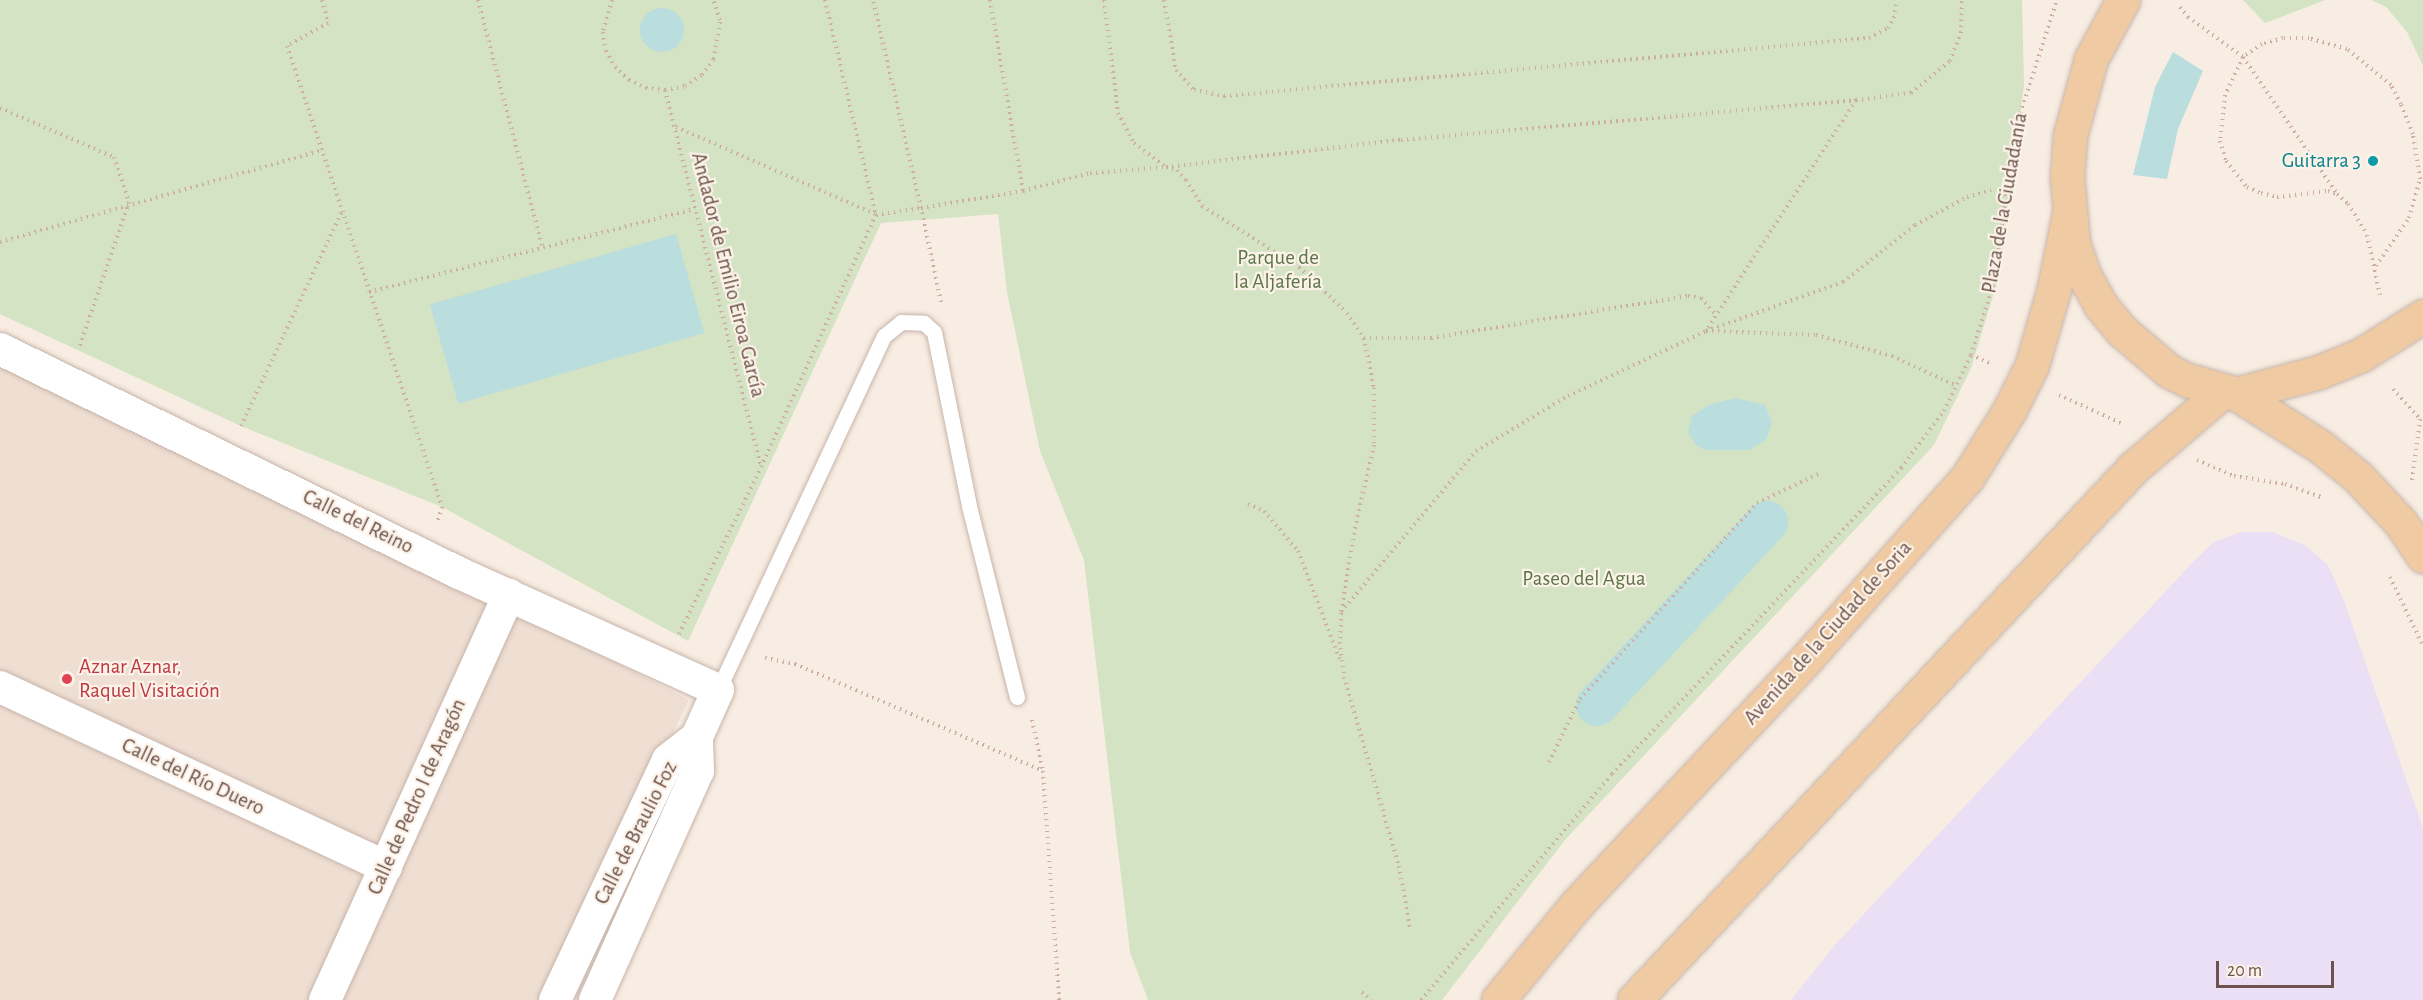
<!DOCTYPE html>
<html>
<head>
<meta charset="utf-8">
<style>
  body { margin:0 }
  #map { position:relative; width:2423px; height:1000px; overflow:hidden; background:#f8ede2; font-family:"Alegreya Sans",sans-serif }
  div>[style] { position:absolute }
  .residential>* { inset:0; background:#efded2 }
  .education>* { inset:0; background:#eadff4 }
  .green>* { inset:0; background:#d3e3c3 }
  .water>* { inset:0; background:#baddde; transform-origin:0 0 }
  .round { border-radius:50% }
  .canal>* { height:42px; margin:-21px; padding:0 21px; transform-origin:21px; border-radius:21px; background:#baddde }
  .path>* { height:4px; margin-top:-2px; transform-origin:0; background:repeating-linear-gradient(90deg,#ceaea2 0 1.5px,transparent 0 6px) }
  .roads { filter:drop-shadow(0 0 2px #c7b5ab) drop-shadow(0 0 2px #c7b5ab) }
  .lane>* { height:15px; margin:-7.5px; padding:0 7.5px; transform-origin:7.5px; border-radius:7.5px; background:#fff }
  .street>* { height:32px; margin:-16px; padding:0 16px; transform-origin:16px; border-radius:16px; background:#fff }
  .primary>* { height:33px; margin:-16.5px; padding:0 16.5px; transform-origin:16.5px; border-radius:16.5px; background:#efcaa3 }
  .dots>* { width:16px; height:16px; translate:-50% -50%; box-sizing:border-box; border:3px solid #fcf2e8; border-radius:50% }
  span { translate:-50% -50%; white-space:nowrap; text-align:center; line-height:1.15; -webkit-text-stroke:4.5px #fcf2e8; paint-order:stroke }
  .culture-label { font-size:21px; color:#0d838f }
  .right { translate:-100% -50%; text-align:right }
  .street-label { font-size:21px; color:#6c544c }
  .park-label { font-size:21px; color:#5b7649 }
  .health-label { font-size:21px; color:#be3a42 }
  .left { translate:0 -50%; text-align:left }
  .scale { position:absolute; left:2216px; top:961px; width:118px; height:27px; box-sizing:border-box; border:3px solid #6c544c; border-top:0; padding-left:8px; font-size:18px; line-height:21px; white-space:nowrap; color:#6c544c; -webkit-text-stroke:4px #fcf2e8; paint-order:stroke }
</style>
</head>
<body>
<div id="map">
  <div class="residential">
    <div style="clip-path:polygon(0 344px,689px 700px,542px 1000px,0 1000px)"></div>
  </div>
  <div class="education">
    <div style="clip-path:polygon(2241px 532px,2273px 532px,2306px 546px,2328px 565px,2344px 601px,2423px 828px,2423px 1000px,1791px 1000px,1834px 946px,2194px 561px,2214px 542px)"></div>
  </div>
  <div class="green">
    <div style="clip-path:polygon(0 0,2022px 0,2024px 85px,1999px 276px,1971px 368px,1934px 445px,1565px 840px,1442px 1000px,1148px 1000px,1130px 952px,1084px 560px,1040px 451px,1007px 292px,998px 214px,881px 223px,688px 641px,442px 507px,241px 426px,0 314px)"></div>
    <div style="clip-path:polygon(2243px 0,2325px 0,2265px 23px)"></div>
    <div style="clip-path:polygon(2371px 0,2423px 0,2423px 66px,2407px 32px,2386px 7px)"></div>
  </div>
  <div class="water">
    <div class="round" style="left:640px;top:8px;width:44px;height:44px"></div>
    <div style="clip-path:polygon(2173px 52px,2203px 71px,2178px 129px,2167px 179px,2133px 175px,2155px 87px)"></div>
    <div style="left:676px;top:234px;width:103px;height:256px;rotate:74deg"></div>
    <div style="clip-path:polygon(1735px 398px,1765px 405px,1772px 423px,1766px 440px,1749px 450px,1705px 450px,1697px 446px,1688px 432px,1692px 416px,1709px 405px)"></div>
  </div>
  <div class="canal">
    <div style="left:1597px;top:705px;width:250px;rotate:-47.1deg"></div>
  </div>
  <div class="path">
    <div style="left:322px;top:0;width:24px;rotate:75deg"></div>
    <div style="left:328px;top:23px;width:47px;rotate:150.7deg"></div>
    <div style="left:287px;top:46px;width:486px;rotate:71.4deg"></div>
    <div style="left:442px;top:507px;width:16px;rotate:108deg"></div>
    <div style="left:478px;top:0;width:254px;rotate:75.4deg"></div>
    <div style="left:612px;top:0;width:33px;rotate:106deg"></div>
    <div style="left:603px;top:32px;width:19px;rotate:81deg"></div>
    <div style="left:606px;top:51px;width:18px;rotate:61deg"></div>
    <div style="left:615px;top:67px;width:19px;rotate:43deg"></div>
    <div style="left:629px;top:80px;width:19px;rotate:25deg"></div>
    <div style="left:646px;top:88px;width:19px;rotate:6deg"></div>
    <div style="left:665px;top:90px;width:20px;rotate:-11deg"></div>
    <div style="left:685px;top:86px;width:20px;rotate:-33deg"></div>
    <div style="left:702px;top:75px;width:20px;rotate:-53deg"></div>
    <div style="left:714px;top:59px;width:39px;rotate:-81deg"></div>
    <div style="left:720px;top:20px;width:21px;rotate:-109deg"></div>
    <div style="left:825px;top:0;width:221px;rotate:76.7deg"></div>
    <div style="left:990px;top:0;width:194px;rotate:80.2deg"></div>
    <div style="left:1104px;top:0;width:114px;rotate:82.9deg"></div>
    <div style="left:1118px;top:113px;width:34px;rotate:62deg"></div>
    <div style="left:1134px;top:143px;width:40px;rotate:37deg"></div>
    <div style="left:1166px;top:167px;width:237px;rotate:-6.6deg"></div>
    <div style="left:1401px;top:140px;width:457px;rotate:-5deg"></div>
    <div style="left:1856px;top:100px;width:275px;rotate:123deg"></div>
    <div style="left:1706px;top:331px;width:110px;rotate:2.1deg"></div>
    <div style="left:1816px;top:335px;width:79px;rotate:15.4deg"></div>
    <div style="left:1892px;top:356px;width:72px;rotate:24.8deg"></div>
    <div style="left:1164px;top:0;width:71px;rotate:80.3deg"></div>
    <div style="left:1176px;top:70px;width:27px;rotate:48deg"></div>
    <div style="left:1194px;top:90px;width:31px;rotate:11deg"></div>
    <div style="left:1224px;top:96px;width:648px;rotate:-5.14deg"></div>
    <div style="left:1869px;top:38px;width:21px;rotate:-28deg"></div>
    <div style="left:1888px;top:28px;width:12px;rotate:-59deg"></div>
    <div style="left:1894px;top:18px;width:18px;rotate:-81deg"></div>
    <div style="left:2180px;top:7px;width:13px;rotate:51deg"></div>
    <div style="left:2188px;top:17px;width:68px;rotate:36deg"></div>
    <div style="left:2243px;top:57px;width:166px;rotate:55.5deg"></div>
    <div style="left:665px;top:90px;width:389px;rotate:75.7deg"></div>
    <div style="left:1856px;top:100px;width:55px;rotate:-7.3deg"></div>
    <div style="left:1911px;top:93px;width:50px;rotate:-39.4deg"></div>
    <div style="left:1950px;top:61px;width:30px;rotate:-69deg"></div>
    <div style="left:1961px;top:33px;width:33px;rotate:-88deg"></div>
    <div style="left:0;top:108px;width:124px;rotate:23.3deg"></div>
    <div style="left:114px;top:157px;width:47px;rotate:71.6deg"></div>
    <div style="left:129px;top:202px;width:154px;rotate:108.9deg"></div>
    <div style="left:676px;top:127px;width:217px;rotate:23.6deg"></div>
    <div style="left:0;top:242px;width:335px;rotate:-15.9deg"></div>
    <div style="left:2376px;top:266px;width:58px;rotate:-55.5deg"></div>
    <div style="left:2409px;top:218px;width:41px;rotate:-74.2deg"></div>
    <div style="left:2420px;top:179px;width:46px;rotate:-98.8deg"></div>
    <div style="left:2413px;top:134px;width:32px;rotate:-112deg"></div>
    <div style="left:2401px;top:104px;width:21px;rotate:-118deg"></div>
    <div style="left:2391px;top:85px;width:57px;rotate:-140.7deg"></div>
    <div style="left:2347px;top:49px;width:40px;rotate:-164deg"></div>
    <div style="left:2309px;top:38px;width:26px;rotate:180deg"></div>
    <div style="left:2283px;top:38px;width:22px;rotate:164deg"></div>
    <div style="left:2262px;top:44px;width:23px;rotate:146deg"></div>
    <div style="left:2243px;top:57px;width:42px;rotate:115.3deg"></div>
    <div style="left:2225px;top:95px;width:46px;rotate:96.2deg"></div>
    <div style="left:2220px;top:141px;width:21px;rotate:73deg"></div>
    <div style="left:2226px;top:161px;width:33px;rotate:51deg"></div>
    <div style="left:2247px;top:187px;width:15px;rotate:23deg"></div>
    <div style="left:2261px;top:193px;width:16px;rotate:14deg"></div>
    <div style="left:2277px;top:197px;width:51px;rotate:-6.7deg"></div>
    <div style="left:2328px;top:191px;width:9px;rotate:18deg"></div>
    <div style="left:2337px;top:194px;width:15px;rotate:42deg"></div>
    <div style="left:2348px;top:204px;width:36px;rotate:58deg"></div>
    <div style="left:2367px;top:235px;width:61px;rotate:77.8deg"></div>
    <div style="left:369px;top:292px;width:336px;rotate:-14.3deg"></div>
    <div style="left:941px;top:302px;width:96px;rotate:-102deg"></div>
    <div style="left:921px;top:208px;width:103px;rotate:-9.5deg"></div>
    <div style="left:1023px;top:191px;width:69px;rotate:-15deg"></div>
    <div style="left:1090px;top:173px;width:76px;rotate:-4.5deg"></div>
    <div style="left:1166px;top:167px;width:11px;rotate:15deg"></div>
    <div style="left:1177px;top:170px;width:13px;rotate:48deg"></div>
    <div style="left:1186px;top:180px;width:31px;rotate:58deg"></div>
    <div style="left:1202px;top:206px;width:115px;rotate:32.2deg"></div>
    <div style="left:1299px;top:267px;width:66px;rotate:43.8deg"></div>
    <div style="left:1347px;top:313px;width:30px;rotate:56deg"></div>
    <div style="left:1364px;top:338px;width:51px;rotate:78.7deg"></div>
    <div style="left:1374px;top:388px;width:57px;rotate:90deg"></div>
    <div style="left:1374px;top:445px;width:84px;rotate:103deg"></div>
    <div style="left:1355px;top:527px;width:87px;rotate:99.2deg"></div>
    <div style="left:1341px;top:613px;width:29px;rotate:92deg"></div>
    <div style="left:1340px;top:642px;width:35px;rotate:83deg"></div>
    <div style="left:1344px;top:677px;width:197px;rotate:73.8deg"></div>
    <div style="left:1399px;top:866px;width:63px;rotate:79.9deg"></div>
    <div style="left:1364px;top:338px;width:67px"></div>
    <div style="left:1431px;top:338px;width:260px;rotate:-9.3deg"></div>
    <div style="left:1688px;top:296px;width:13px;rotate:9deg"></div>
    <div style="left:1701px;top:298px;width:23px;rotate:49deg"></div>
    <div style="left:1971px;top:355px;width:23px;rotate:23deg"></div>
    <div style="left:2393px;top:389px;width:40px;rotate:48deg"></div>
    <div style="left:2420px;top:419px;width:63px;rotate:97.4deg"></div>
    <div style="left:2059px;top:395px;width:72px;rotate:24.4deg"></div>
    <div style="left:241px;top:426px;width:238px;rotate:-64.8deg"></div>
    <div style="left:2197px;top:460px;width:40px;rotate:23.4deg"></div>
    <div style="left:2234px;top:476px;width:52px;rotate:8.9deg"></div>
    <div style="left:2285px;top:484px;width:38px;rotate:20deg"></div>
    <div style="left:1248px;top:504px;width:17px;rotate:24deg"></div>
    <div style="left:1264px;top:511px;width:52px;rotate:49.6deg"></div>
    <div style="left:1298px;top:551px;width:117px;rotate:68.9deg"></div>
    <div style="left:2390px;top:577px;width:76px;rotate:64.4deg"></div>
    <div style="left:1341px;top:612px;width:210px;rotate:-50deg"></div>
    <div style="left:1476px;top:451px;width:107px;rotate:-30.9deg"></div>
    <div style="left:1568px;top:396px;width:153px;rotate:-25.2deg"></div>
    <div style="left:1706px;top:331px;width:145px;rotate:-19.7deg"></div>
    <div style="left:1843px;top:282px;width:92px;rotate:-38.4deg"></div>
    <div style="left:1915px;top:225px;width:59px;rotate:-28.3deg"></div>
    <div style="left:1967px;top:197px;width:25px;rotate:-16deg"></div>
    <div style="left:679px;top:634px;width:186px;rotate:-63.8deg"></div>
    <div style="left:761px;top:467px;width:277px;rotate:-65.5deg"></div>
    <div style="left:876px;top:215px;width:46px;rotate:-8.8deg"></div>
    <div style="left:921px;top:208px;width:213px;rotate:-103deg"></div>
    <div style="left:765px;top:658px;width:31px;rotate:11deg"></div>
    <div style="left:795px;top:664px;width:270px;rotate:23.3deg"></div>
    <div style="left:1043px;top:771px;width:230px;rotate:86deg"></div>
    <div style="left:1032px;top:720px;width:52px;rotate:77.8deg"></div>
    <div style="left:1549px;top:762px;width:70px;rotate:-63.8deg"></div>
    <div style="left:1580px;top:699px;width:264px;rotate:-47.9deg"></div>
    <div style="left:1757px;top:503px;width:68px;rotate:-25.4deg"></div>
    <div style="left:1362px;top:992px;width:12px;rotate:42deg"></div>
    <div style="left:1421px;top:1000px;width:296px;rotate:-49.8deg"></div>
    <div style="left:1612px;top:774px;width:421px;rotate:-46.6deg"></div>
    <div style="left:1901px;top:468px;width:71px;rotate:-53deg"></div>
    <div style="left:1944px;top:411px;width:62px;rotate:-64.3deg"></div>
    <div style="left:1971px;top:355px;width:80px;rotate:-72.5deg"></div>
    <div style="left:1995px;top:279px;width:144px;rotate:-82.8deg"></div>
    <div style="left:2013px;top:136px;width:143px;rotate:-72.1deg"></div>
  </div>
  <div class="roads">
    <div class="lane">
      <div style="left:718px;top:690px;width:391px;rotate:-64.9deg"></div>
      <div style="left:884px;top:336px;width:22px;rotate:-39deg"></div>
      <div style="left:901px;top:322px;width:23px;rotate:2deg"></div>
      <div style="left:924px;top:323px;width:13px;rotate:42deg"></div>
      <div style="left:934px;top:332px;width:177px;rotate:78.6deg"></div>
      <div style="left:969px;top:506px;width:197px;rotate:75.9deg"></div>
    </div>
    <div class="street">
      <div style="left:0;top:349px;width:511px;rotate:26.01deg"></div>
      <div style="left:459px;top:573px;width:284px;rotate:24.3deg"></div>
      <div style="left:718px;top:690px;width:51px;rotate:114.1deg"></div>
      <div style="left:697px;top:737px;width:37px;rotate:142deg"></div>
      <div style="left:668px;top:760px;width:265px;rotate:115.2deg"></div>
      <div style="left:0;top:687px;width:426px;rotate:25deg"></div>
      <div style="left:325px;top:1000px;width:445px;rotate:-65.6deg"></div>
      <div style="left:595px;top:1000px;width:251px;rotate:-65.8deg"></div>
      <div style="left:698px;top:771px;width:34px;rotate:-92deg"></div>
    </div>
    <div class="primary">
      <div style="left:2123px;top:0;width:67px;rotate:118.5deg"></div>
      <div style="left:2091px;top:59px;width:80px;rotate:105.3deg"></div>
      <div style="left:2070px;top:136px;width:41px;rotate:94.2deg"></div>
      <div style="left:2067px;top:177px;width:66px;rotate:84.8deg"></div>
      <div style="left:2073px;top:243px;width:36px;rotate:71deg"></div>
      <div style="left:2085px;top:277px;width:33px;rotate:61deg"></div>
      <div style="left:2101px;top:306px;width:33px;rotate:50deg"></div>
      <div style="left:2122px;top:331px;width:62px;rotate:40.4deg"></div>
      <div style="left:2169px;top:371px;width:20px;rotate:27deg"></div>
      <div style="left:2187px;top:380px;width:52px;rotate:15.6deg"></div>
      <div style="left:2237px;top:394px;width:85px;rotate:-15deg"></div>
      <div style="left:2319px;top:372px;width:45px;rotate:-22deg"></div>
      <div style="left:2361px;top:355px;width:73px;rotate:-32.2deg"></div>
      <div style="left:2237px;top:394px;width:99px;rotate:32.2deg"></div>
      <div style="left:2321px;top:447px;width:48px;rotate:39deg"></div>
      <div style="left:2358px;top:477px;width:63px;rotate:46.9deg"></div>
      <div style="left:2401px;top:523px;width:40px;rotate:56deg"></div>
      <div style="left:1498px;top:1000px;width:123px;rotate:-50.6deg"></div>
      <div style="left:1576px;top:905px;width:338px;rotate:-46.9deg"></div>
      <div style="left:1807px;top:658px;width:241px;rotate:-48.4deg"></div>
      <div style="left:1967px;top:478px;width:79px;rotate:-57.9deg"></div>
      <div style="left:2009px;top:411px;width:51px;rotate:-63.4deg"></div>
      <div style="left:2032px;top:365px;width:79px;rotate:-73.9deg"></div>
      <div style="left:2054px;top:289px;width:76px;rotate:-78.7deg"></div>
      <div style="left:1634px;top:1000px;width:729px;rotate:-46.83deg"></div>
      <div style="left:2133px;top:468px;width:118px;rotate:-40.5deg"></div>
    </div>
  </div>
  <div class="dots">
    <div style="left:2373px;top:161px;background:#0f9aa8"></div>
    <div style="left:67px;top:679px;background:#e0444e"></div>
  </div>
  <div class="culture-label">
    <span class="right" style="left:2361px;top:161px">Guitarra 3</span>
  </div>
  <div class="street-label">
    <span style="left:2005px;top:203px;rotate:-80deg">Plaza de la Ciudadanía</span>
    <span style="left:728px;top:275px;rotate:76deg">Andador de Emilio Eiroa García</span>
    <span style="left:358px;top:522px;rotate:26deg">Calle del Reino</span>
    <span style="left:1828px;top:633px;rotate:-48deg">Avenida de la Ciudad de Soria</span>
    <span style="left:193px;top:777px;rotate:25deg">Calle del Río Duero</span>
    <span style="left:417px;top:797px;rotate:-66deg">Calle de Pedro I de Aragón</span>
    <span style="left:636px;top:833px;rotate:-63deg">Calle de Braulio Foz</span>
  </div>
  <div class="park-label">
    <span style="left:1278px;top:270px">Parque de<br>la Aljafería</span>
    <span style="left:1584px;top:579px">Paseo del Agua</span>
  </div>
  <div class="health-label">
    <span class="left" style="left:79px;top:679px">Aznar Aznar,<br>Raquel Visitación</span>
  </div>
  <div class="scale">20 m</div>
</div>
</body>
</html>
